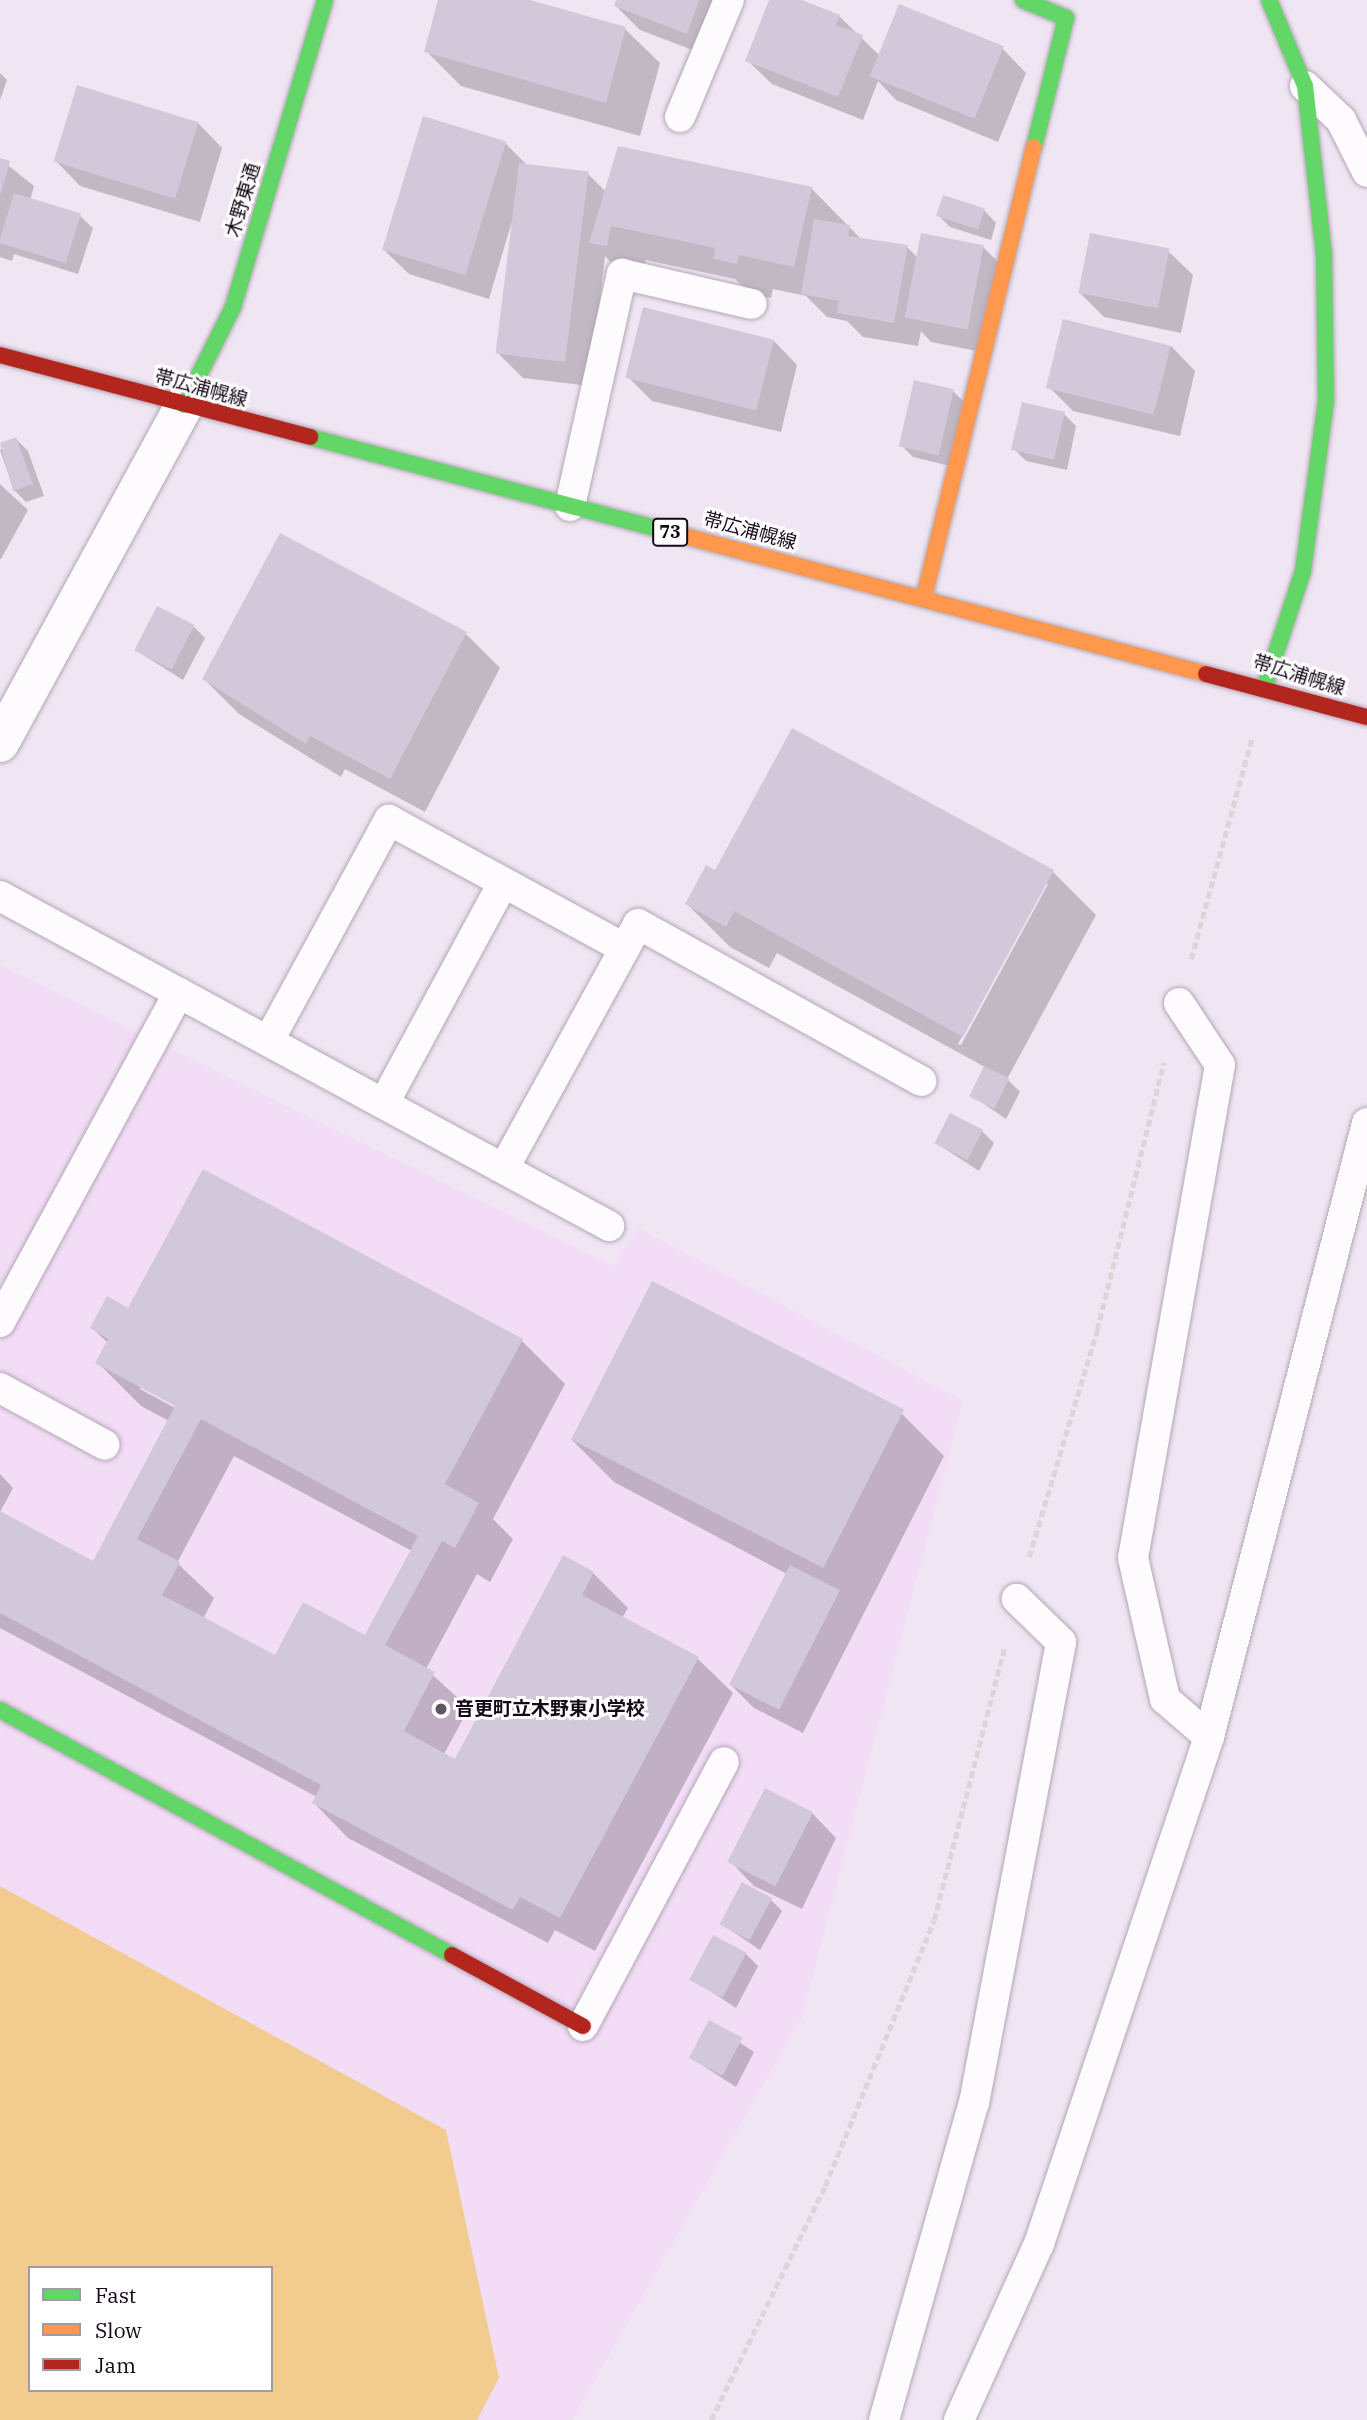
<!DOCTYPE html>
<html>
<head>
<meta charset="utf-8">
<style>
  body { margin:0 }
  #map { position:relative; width:1367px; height:2420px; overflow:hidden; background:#f0e6f3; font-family:"IBM Plex Serif","Noto Sans JP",serif }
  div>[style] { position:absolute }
  .built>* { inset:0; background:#f2dcf6 }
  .green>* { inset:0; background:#f2cc8e }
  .shadow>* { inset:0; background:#0003 }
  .building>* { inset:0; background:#d1c8da; transform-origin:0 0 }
  .path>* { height:4.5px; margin-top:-2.25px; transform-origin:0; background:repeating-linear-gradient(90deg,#d9d6da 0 7px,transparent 0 10.5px) }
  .roads { filter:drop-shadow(0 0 2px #b4a7b6) drop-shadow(0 0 2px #b4a7b6) }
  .lane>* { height:30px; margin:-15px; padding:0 15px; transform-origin:15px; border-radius:15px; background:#fdfbfd }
  .street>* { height:38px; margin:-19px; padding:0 19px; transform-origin:19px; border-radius:19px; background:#fdfbfd }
  .fast>* { height:16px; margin:-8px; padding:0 8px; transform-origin:8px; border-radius:8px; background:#63d668 }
  .slow>* { height:16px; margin:-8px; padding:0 8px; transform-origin:8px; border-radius:8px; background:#ff974d }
  .jam>* { height:16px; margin:-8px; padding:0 8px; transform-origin:8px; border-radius:8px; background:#b3261e }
  .dots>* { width:19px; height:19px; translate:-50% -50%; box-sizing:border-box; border:4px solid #fff; border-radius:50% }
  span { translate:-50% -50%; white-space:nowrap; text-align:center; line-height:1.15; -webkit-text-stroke:6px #fff; paint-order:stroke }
  .shield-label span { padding:2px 5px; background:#fff; border:2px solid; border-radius:5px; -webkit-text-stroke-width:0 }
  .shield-label { font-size:18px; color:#150618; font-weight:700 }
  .street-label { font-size:19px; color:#150618 }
  .poi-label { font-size:19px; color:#150618; font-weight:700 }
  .left { translate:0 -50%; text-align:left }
  .legend { position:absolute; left:28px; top:2266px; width:245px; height:126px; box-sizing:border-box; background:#fff; border:2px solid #a19ba3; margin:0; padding:9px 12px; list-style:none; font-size:21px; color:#150618 }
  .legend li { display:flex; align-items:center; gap:14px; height:35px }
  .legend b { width:35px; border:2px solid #a19ba3 }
</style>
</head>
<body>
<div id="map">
  <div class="built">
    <div style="clip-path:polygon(evenodd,0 965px,613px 1266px,638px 1228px,963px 1401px,802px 2017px,572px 2420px,0 2420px,0 965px,30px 2268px,271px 2268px,271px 2390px,30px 2390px,30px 2268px)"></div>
  </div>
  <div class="green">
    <div style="clip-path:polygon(evenodd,0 1886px,446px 2130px,499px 2378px,477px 2420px,0 2420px,0 1886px,30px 2268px,271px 2268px,271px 2390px,30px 2390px,30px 2268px)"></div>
  </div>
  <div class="shadow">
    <div style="clip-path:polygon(440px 0,523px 0,625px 29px,660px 63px,640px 136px,461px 86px,426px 51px)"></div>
    <div style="clip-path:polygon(618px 0,732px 0,711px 57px,640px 30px,616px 6px)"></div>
    <div style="clip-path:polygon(771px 0,797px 0,839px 16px,880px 56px,1002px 48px,1026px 73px,998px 142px,896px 100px,878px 81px,863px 120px,772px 84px,747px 60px)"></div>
    <div style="clip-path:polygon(0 73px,7px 80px,0 100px)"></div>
    <div style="clip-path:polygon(198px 123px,222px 148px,200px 222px,80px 186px,56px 161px)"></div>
    <div style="clip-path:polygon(505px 143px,528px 166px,587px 173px,606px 192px,812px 189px,862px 240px,907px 247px,918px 258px,983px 247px,1007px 271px,992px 354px,931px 342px,921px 331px,918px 346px,863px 337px,847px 321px,827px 317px,806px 296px,773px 289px,771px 298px,749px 293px,735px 279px,646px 260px,641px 280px,625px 277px,605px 256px,590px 386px,523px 378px,499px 354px,512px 221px,489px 299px,409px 274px,384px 250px)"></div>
    <div style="clip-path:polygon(0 159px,34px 186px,30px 200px,80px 216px,93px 228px,78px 274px,14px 254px,12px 261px,0 257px)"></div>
    <div style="clip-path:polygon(984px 210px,996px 223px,991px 240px,950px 227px,938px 215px)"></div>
    <div style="clip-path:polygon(1168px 251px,1193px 275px,1181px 333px,1104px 317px,1080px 293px)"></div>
    <div style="clip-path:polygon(773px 340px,797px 365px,781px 432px,652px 401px,628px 377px)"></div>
    <div style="clip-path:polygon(1171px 346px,1195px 371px,1180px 436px,1073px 411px,1049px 387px)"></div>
    <div style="clip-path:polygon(953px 391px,965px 403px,950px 466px,913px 457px,901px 445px)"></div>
    <div style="clip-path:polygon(1064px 414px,1076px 426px,1067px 470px,1026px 461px,1014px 449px)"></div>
    <div style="clip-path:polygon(16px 439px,28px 451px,44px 496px,26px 502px,14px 490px,0 450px)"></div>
    <div style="clip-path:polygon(0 484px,28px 510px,1px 559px,0 559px)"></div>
    <div style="clip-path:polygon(193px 626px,205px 638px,183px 680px,137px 651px)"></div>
    <div style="clip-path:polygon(466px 634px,500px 668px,425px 812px,345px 769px,341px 777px,239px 714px,204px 679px)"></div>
    <div style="clip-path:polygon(evenodd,1053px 872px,1096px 915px,1007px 1079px,1020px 1092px,1006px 1119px,971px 1095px,985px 1067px,777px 953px,769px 968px,730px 947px,687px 904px,1053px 872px,1045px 884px,1048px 884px,961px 1045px,958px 1044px,1045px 884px)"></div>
    <div style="clip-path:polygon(982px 1131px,994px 1143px,979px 1171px,936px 1143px)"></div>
    <div style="clip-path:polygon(evenodd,203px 1171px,522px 1341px,565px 1384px,493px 1519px,513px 1539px,490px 1582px,477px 1574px,426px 1669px,469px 1708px,444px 1754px,456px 1761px,593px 1573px,628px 1608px,622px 1618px,698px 1659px,733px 1693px,595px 1951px,555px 1930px,548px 1943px,348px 1838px,314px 1803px,317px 1797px,0 1628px,0 1513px,94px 1564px,169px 1421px,141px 1406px,98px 1363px,108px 1343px,92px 1328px,129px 1310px,203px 1171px,141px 1386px,177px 1405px,177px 1409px,140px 1389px,141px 1386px,203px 1171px,234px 1456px,412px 1551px,365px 1637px,276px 1658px,203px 1619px,214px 1598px,177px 1563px,234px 1456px)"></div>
    <div style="clip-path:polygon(901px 1413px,944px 1456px,803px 1733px,754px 1708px,730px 1684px,787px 1574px,614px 1482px,571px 1439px)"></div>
    <div style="clip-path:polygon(0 1474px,13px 1488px,0 1512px)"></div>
    <div style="clip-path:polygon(812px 1813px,836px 1838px,802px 1909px,754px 1886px,730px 1861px)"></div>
    <div style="clip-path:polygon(770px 1899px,782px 1911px,760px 1950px,720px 1923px)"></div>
    <div style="clip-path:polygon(746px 1954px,758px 1966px,736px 2008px,692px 1979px)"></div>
    <div style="clip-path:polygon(709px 2022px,754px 2052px,736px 2087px,691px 2058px)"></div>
  </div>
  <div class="building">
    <div style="clip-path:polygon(438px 0,530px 0,626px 27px,606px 103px,424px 52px)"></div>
    <div style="clip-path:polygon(616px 0,699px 0,687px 34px,614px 6px)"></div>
    <div style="clip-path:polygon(769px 0,802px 0,840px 15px,836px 25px,863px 35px,838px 97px,745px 61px)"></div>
    <div style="left:899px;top:4px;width:113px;height:78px;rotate:22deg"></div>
    <div style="left:77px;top:85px;width:127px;height:80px;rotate:17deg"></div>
    <div style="left:423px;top:116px;width:87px;height:140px;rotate:17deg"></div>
    <div style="clip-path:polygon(618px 146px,812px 187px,794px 267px,739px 255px,737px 264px,713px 259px,715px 248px,611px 226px,607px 246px,589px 243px)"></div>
    <div style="clip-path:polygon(0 158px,10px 161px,1px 193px,0 193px)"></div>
    <div style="left:519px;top:163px;width:70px;height:192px;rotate:7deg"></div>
    <div style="left:14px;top:193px;width:70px;height:52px;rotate:17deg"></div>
    <div style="left:943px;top:195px;width:44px;height:22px;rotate:18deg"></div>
    <div style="clip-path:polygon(814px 219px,850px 225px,848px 236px,908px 245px,894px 323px,837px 313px,839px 301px,801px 294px)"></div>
    <div style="left:921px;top:233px;width:64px;height:86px;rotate:11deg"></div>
    <div style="left:1090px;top:233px;width:81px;height:61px;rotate:11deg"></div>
    <div style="left:643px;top:307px;width:135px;height:73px;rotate:14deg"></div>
    <div style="left:1063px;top:319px;width:111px;height:71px;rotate:14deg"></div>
    <div style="left:914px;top:380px;width:41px;height:68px;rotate:13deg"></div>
    <div style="left:1022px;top:402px;width:44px;height:49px;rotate:13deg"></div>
    <div style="clip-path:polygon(16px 437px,33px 484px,13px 491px,0 443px)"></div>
    <div style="clip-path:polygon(280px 533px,467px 632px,390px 779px,310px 736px,306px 744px,202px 679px)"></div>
    <div style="left:157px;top:606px;width:42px;height:50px;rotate:27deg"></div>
    <div style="clip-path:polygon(792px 728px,1054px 870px,963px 1037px,734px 911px,726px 927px,685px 904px,706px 865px,715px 870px)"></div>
    <div style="left:984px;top:1066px;width:28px;height:34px;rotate:26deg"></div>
    <div style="left:950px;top:1113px;width:37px;height:34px;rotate:27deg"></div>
    <div style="clip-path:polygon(evenodd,203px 1169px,523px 1339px,445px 1484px,479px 1503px,455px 1548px,442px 1541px,385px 1645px,435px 1672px,404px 1731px,455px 1759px,563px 1555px,594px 1572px,582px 1595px,699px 1657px,560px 1918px,520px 1897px,513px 1910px,312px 1803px,321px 1785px,0 1613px,0 1511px,93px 1561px,175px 1406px,95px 1363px,108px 1339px,90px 1328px,107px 1296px,128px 1308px,203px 1169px,201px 1419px,418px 1536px,365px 1635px,303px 1602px,275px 1655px,162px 1595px,180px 1562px,137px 1539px,201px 1419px)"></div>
    <div style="left:652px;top:1281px;width:283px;height:178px;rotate:27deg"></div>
    <div style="left:790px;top:1565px;width:56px;height:134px;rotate:27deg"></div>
    <div style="left:765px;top:1788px;width:54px;height:83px;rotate:27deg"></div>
    <div style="left:742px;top:1882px;width:34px;height:48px;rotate:28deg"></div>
    <div style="left:713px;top:1935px;width:38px;height:51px;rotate:28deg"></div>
    <div style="left:709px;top:2020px;width:38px;height:43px;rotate:28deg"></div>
  </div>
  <div class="path">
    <div style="left:1191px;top:959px;width:229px;rotate:-74.6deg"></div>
    <div style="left:1029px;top:1557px;width:237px;rotate:-73.3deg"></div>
    <div style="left:1097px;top:1330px;width:276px;rotate:-76deg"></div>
    <div style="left:711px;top:2420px;width:260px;rotate:-64deg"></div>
    <div style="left:825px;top:2186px;width:287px;rotate:-67.7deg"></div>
    <div style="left:934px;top:1920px;width:280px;rotate:-75.5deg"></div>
  </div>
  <div class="roads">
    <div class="lane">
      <div style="left:1305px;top:86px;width:50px;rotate:43.4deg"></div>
      <div style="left:1341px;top:120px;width:58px;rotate:63.4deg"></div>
      <div style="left:680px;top:117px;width:127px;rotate:-67.3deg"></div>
      <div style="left:570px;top:506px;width:238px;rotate:-77.4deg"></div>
      <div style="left:622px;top:274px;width:133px;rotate:13deg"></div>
      <div style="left:0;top:896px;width:693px;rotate:28.45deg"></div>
      <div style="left:1179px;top:1003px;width:74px;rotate:56.5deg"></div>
      <div style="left:1220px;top:1065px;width:501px;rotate:100.01deg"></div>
      <div style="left:1133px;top:1558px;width:145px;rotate:77.2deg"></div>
      <div style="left:1165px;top:1699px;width:58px;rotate:40.8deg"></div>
      <div style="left:269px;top:1040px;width:251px;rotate:-61.4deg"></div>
      <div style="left:389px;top:820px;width:268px;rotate:28.6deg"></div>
      <div style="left:384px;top:1103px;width:250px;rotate:-61.6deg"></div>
      <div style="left:504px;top:1168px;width:278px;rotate:-61.2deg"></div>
      <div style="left:638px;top:924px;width:324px;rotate:29deg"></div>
      <div style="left:0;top:1322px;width:375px;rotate:-61.5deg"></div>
      <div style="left:0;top:1388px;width:119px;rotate:28.5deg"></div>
      <div style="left:583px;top:2026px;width:299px;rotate:-61.9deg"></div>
      <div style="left:884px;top:2420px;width:330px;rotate:-74.2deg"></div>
      <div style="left:974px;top:2103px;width:469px;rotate:-79.3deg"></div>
      <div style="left:1061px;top:1642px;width:62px;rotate:-135.7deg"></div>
      <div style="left:959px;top:2420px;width:193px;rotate:-65.6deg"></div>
      <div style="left:1039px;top:2244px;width:535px;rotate:-71.46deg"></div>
      <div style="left:1209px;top:1737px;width:634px;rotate:-75.57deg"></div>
    </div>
    <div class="street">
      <div style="left:0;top:743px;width:385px;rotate:-61.4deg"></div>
    </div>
    <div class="fast">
      <div style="left:1023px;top:0;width:47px;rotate:22.7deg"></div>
      <div style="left:1066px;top:18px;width:133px;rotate:103.9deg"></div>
      <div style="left:184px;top:405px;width:110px;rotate:-63.4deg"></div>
      <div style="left:233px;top:307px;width:320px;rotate:-73.3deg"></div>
      <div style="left:310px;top:437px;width:371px;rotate:14.8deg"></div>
      <div style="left:1265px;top:686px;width:121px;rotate:-71.7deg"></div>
      <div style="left:1303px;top:571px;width:172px;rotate:-82.3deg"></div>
      <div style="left:1326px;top:401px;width:146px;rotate:-90.8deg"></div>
      <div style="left:1324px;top:255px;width:170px;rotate:-96.4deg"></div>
      <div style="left:1305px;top:86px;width:93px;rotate:-112.7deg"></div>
      <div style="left:0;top:1710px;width:514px;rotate:28.46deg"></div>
    </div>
    <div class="slow">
      <div style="left:669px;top:532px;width:555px;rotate:14.81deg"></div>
      <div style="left:924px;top:597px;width:463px;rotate:-76.3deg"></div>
    </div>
    <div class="jam">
      <div style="left:0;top:355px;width:321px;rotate:14.8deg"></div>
      <div style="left:1206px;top:674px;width:167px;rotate:15deg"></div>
      <div style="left:452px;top:1955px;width:149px;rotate:28.5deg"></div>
    </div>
  </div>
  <div class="dots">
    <div style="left:441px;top:1709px;background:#625465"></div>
  </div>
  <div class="shield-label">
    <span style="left:670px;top:532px">73</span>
  </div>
  <div class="street-label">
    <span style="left:243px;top:200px;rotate:-73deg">木野東通</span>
    <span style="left:201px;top:388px;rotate:15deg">帯広浦幌線</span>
    <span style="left:750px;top:531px;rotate:15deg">帯広浦幌線</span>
    <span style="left:1299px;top:675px;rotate:17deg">帯広浦幌線</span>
  </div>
  <div class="poi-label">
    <span class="left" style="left:455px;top:1709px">音更町立木野東小学校</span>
  </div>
  <ul class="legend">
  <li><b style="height:9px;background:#63d668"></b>Fast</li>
  <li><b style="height:9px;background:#ff974d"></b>Slow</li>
  <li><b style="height:9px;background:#b3261e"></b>Jam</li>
  </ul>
</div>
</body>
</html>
